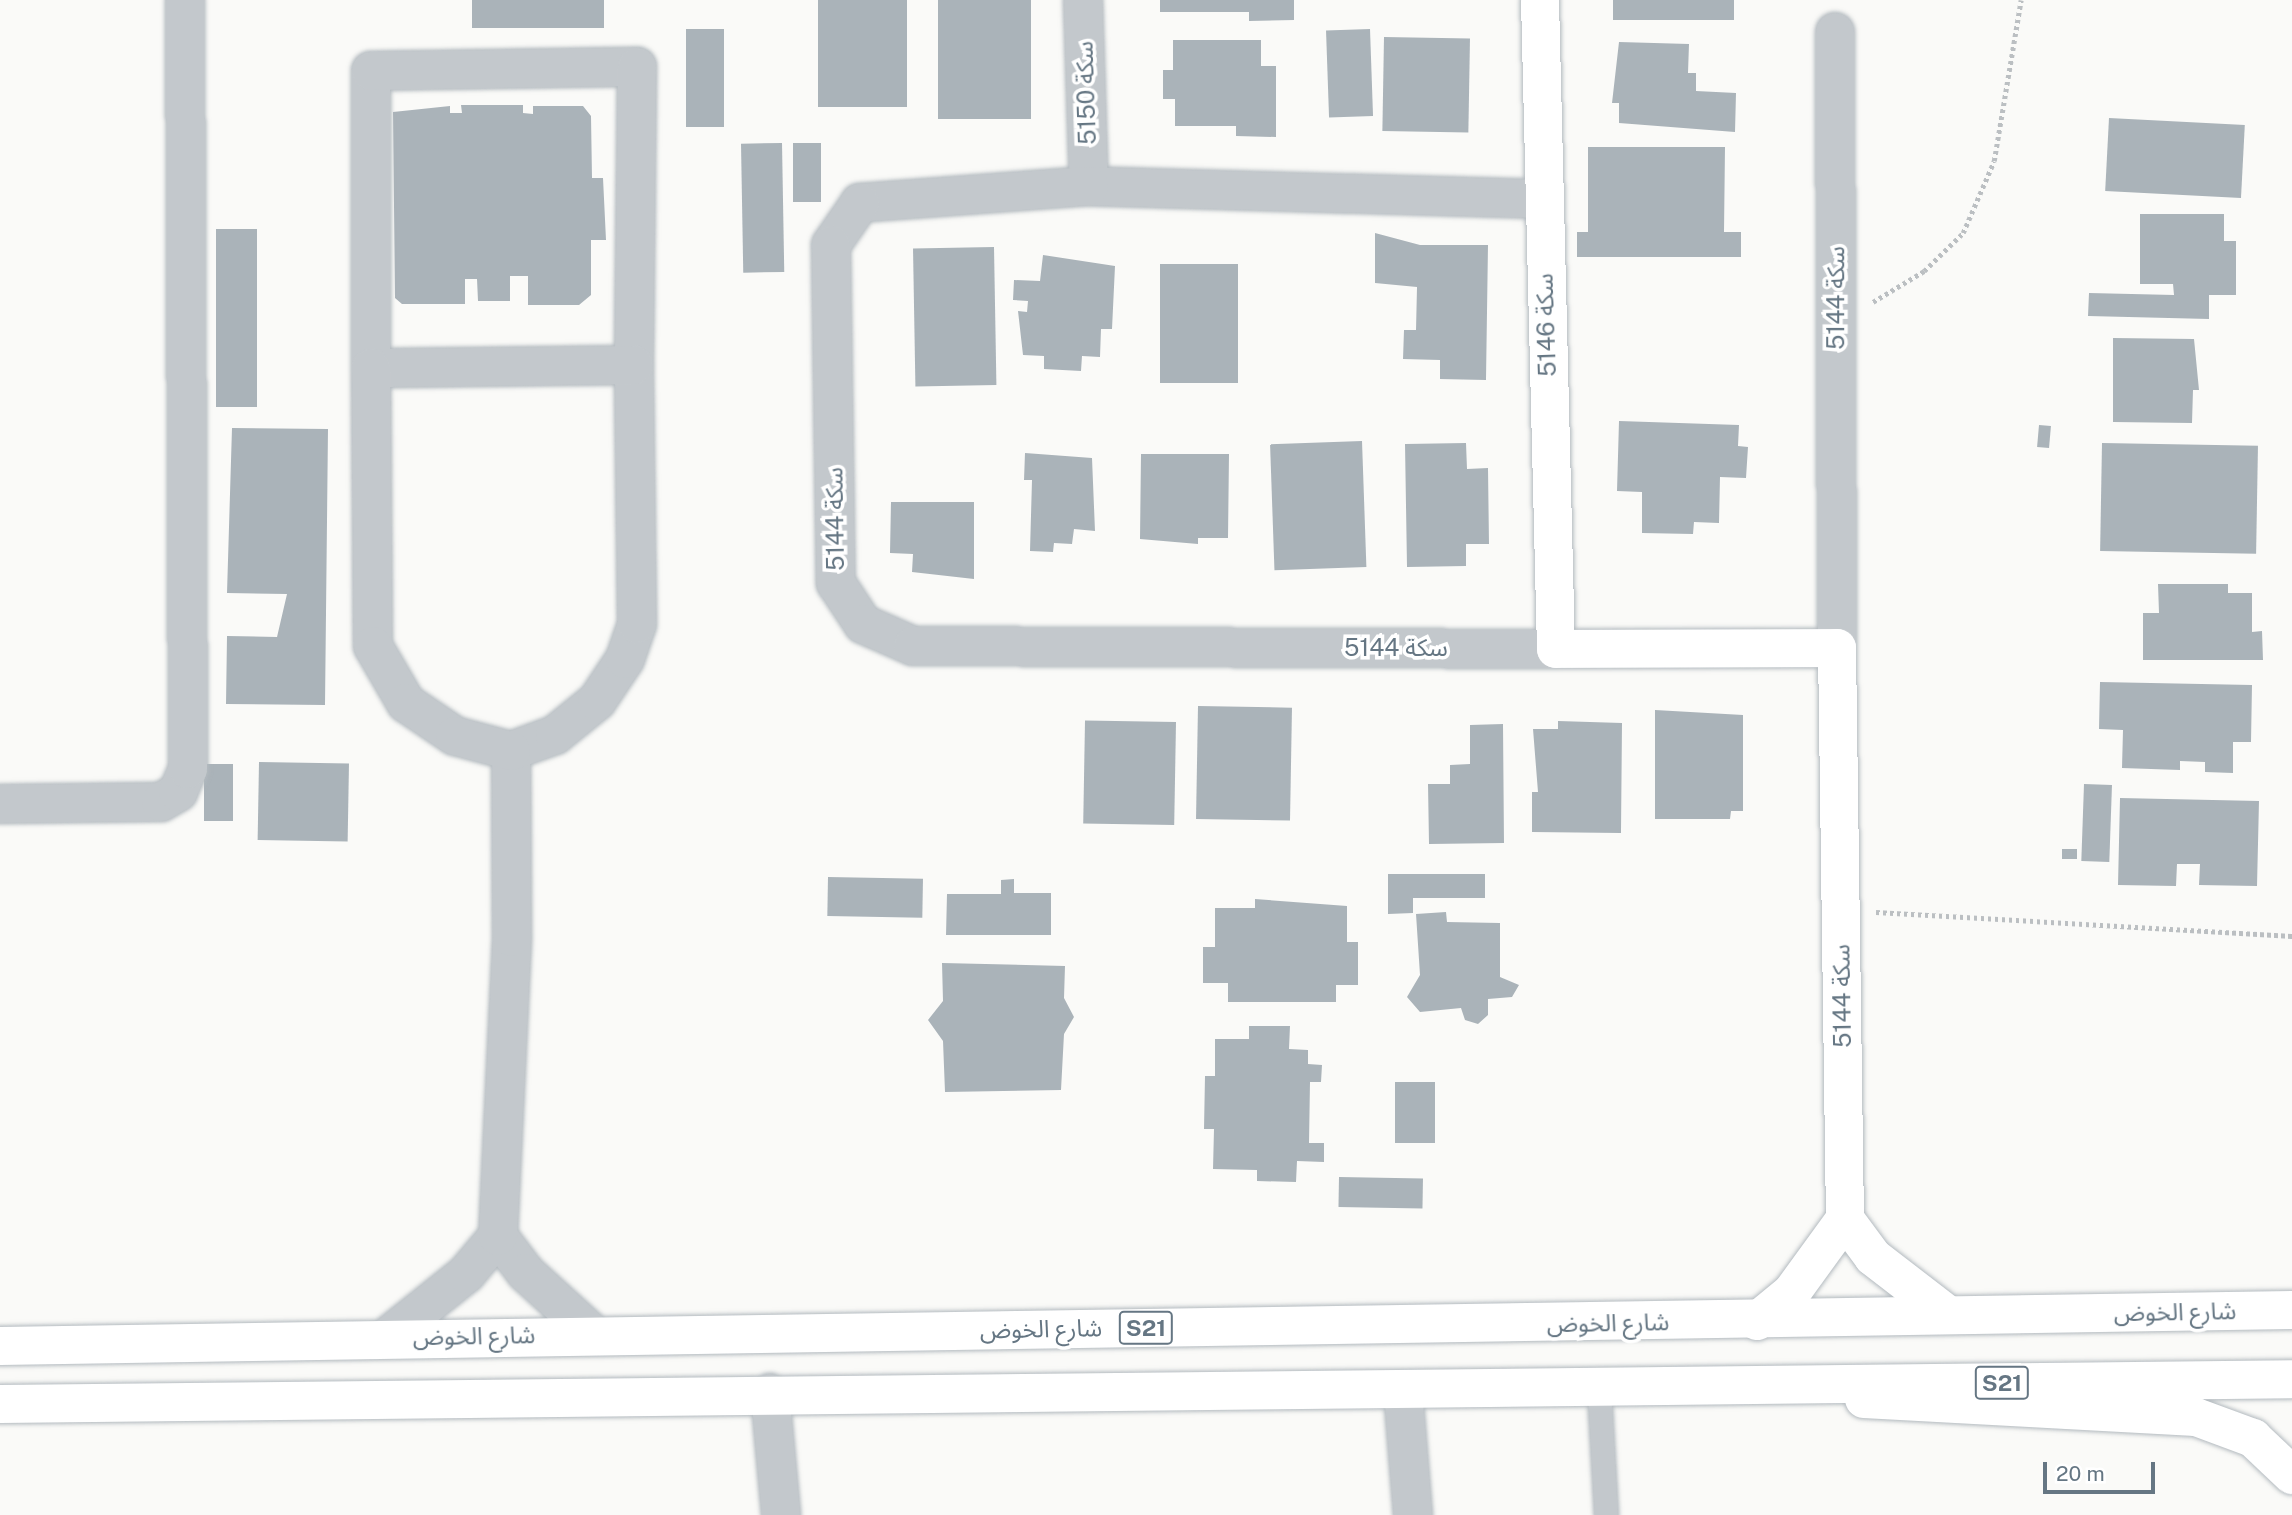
<!DOCTYPE html>
<html>
<head>
<meta charset="utf-8">
<style>
  body { margin:0 }
  #map { position:relative; width:2292px; height:1515px; overflow:hidden; background:#fafaf8; font-family:"Public Sans","Noto Sans Arabic",sans-serif }
  div>[style] { position:absolute }
  .building>* { inset:0; background:#aab3b9; transform-origin:0 0 }
  .path>* { height:4.5px; margin-top:-2.25px; transform-origin:0; background:repeating-linear-gradient(90deg,#bbbfc2 0 3.5px,transparent 0 7px) }
  .roads { filter:drop-shadow(0 0 2px #b3babf) drop-shadow(0 0 2px #b3babf) }
  .lane>* { height:23px; margin:-11.5px; padding:0 11.5px; transform-origin:11.5px; border-radius:11.5px; background:#c3c8cc }
  .street>* { height:38px; margin:-19px; padding:0 19px; transform-origin:19px; border-radius:19px; background:#c3c8cc }
  .secondary>* { height:38px; margin:-19px; padding:0 19px; transform-origin:19px; border-radius:19px; background:#fff }
  .primary>* { height:38px; margin:-19px; padding:0 19px; transform-origin:19px; border-radius:19px; background:#fff }
  span { translate:-50% -50%; white-space:nowrap; text-align:center; line-height:1.15; -webkit-text-stroke:7px #fff; paint-order:stroke }
  .shield-label span { padding:2px 5px; background:#fff; border:2px solid; border-radius:5px; -webkit-text-stroke-width:0 }
  .shield-label { font-size:23px; color:#657683; font-weight:700 }
  .street-label { font-size:24px; color:#657683 }
  .scale { position:absolute; left:2043px; top:1462px; width:112px; height:32px; box-sizing:border-box; border:4px solid #657683; border-top:0; padding-left:9px; font-size:21px; line-height:24px; white-space:nowrap; color:#657683; -webkit-text-stroke:5px #fff; paint-order:stroke }
</style>
</head>
<body>
<div id="map">
  <div class="building">
    <div style="left:472px;top:0;width:132px;height:28px"></div>
    <div style="left:818px;top:0;width:89px;height:107px"></div>
    <div style="left:938px;top:0;width:93px;height:119px"></div>
    <div style="clip-path:polygon(1160px 0,1294px 0,1294px 20px,1249px 21px,1249px 12px,1160px 12px)"></div>
    <div style="left:1613px;top:0;width:121px;height:20px"></div>
    <div style="left:686px;top:29px;width:38px;height:98px"></div>
    <div style="left:1370px;top:29px;width:87px;height:44px;rotate:88deg"></div>
    <div style="left:1384px;top:37px;width:86px;height:94px;rotate:1deg"></div>
    <div style="clip-path:polygon(1173px 40px,1261px 40px,1261px 66px,1276px 66px,1276px 137px,1236px 136px,1236px 126px,1175px 126px,1175px 99px,1163px 99px,1163px 70px,1173px 70px)"></div>
    <div style="clip-path:polygon(1619px 42px,1689px 44px,1688px 73px,1696px 73px,1696px 91px,1736px 93px,1735px 132px,1619px 123px,1619px 103px,1612px 103px)"></div>
    <div style="clip-path:polygon(461px 105px,523px 105px,523px 113px,533px 114px,533px 106px,583px 106px,591px 116px,592px 178px,603px 178px,606px 240px,591px 240px,591px 295px,579px 305px,528px 305px,528px 276px,510px 276px,510px 301px,478px 301px,477px 279px,465px 279px,465px 304px,402px 304px,395px 298px,393px 112px,450px 106px,450px 113px,462px 113px)"></div>
    <div style="left:2109px;top:118px;width:136px;height:73px;rotate:3deg"></div>
    <div style="left:782px;top:143px;width:129px;height:41px;rotate:89deg"></div>
    <div style="left:793px;top:143px;width:28px;height:59px"></div>
    <div style="clip-path:polygon(1588px 147px,1725px 147px,1724px 232px,1741px 232px,1741px 257px,1577px 257px,1577px 232px,1588px 232px)"></div>
    <div style="clip-path:polygon(2140px 214px,2224px 214px,2224px 241px,2236px 241px,2236px 295px,2209px 295px,2209px 319px,2088px 316px,2089px 293px,2174px 295px,2173px 284px,2140px 284px)"></div>
    <div style="left:216px;top:229px;width:41px;height:178px"></div>
    <div style="clip-path:polygon(1375px 233px,1420px 245px,1488px 245px,1486px 380px,1440px 379px,1440px 360px,1403px 359px,1404px 330px,1416px 330px,1417px 287px,1375px 283px)"></div>
    <div style="left:994px;top:247px;width:138px;height:81px;rotate:89deg"></div>
    <div style="clip-path:polygon(1043px 255px,1115px 266px,1112px 329px,1101px 329px,1100px 357px,1082px 356px,1081px 371px,1044px 369px,1044px 356px,1023px 355px,1018px 311px,1027px 312px,1028px 301px,1013px 300px,1014px 280px,1040px 281px)"></div>
    <div style="left:1160px;top:264px;width:78px;height:119px"></div>
    <div style="clip-path:polygon(2113px 338px,2194px 339px,2199px 390px,2193px 390px,2192px 423px,2113px 422px)"></div>
    <div style="clip-path:polygon(1619px 421px,1739px 425px,1738px 446px,1748px 447px,1746px 478px,1720px 477px,1719px 523px,1694px 522px,1693px 534px,1642px 533px,1642px 492px,1617px 491px)"></div>
    <div style="left:2039px;top:425px;width:12px;height:22px;rotate:5deg"></div>
    <div style="clip-path:polygon(232px 428px,328px 429px,325px 705px,226px 704px,227px 636px,277px 637px,287px 594px,227px 593px)"></div>
    <div style="left:1362px;top:441px;width:126px;height:92px;rotate:88deg"></div>
    <div style="clip-path:polygon(1466px 443px,1467px 469px,1488px 468px,1489px 544px,1466px 544px,1466px 566px,1407px 567px,1405px 444px)"></div>
    <div style="left:2102px;top:443px;width:156px;height:108px;rotate:1deg"></div>
    <div style="clip-path:polygon(1025px 453px,1092px 458px,1095px 531px,1074px 529px,1072px 544px,1054px 543px,1053px 552px,1030px 551px,1032px 480px,1024px 480px)"></div>
    <div style="clip-path:polygon(1141px 454px,1229px 454px,1228px 538px,1198px 538px,1198px 544px,1140px 539px)"></div>
    <div style="clip-path:polygon(891px 502px,974px 502px,974px 579px,912px 572px,913px 554px,890px 553px)"></div>
    <div style="clip-path:polygon(2158px 584px,2228px 584px,2228px 593px,2252px 593px,2252px 632px,2262px 631px,2263px 660px,2143px 660px,2143px 613px,2159px 613px)"></div>
    <div style="clip-path:polygon(2100px 682px,2252px 685px,2251px 742px,2233px 742px,2233px 773px,2205px 772px,2205px 762px,2180px 761px,2180px 770px,2122px 768px,2123px 730px,2099px 729px)"></div>
    <div style="left:1198px;top:706px;width:94px;height:113px;rotate:1deg"></div>
    <div style="clip-path:polygon(1655px 710px,1743px 715px,1743px 811px,1731px 811px,1730px 819px,1655px 819px)"></div>
    <div style="clip-path:polygon(1558px 721px,1622px 723px,1621px 833px,1532px 832px,1532px 792px,1538px 792px,1533px 729px,1558px 729px)"></div>
    <div style="left:1176px;top:722px;width:103px;height:91px;rotate:91deg"></div>
    <div style="clip-path:polygon(1503px 724px,1504px 843px,1429px 844px,1428px 784px,1450px 784px,1450px 765px,1470px 764px,1470px 725px)"></div>
    <div style="left:259px;top:762px;width:90px;height:78px;rotate:1deg"></div>
    <div style="left:233px;top:764px;width:57px;height:29px;rotate:90deg"></div>
    <div style="left:2084px;top:784px;width:28px;height:77px;rotate:2deg"></div>
    <div style="clip-path:polygon(2120px 798px,2259px 801px,2257px 886px,2199px 885px,2200px 864px,2177px 864px,2176px 886px,2118px 885px)"></div>
    <div style="left:2062px;top:849px;width:15px;height:10px"></div>
    <div style="clip-path:polygon(1388px 874px,1485px 874px,1485px 898px,1413px 898px,1413px 913px,1388px 914px)"></div>
    <div style="left:828px;top:877px;width:95px;height:39px;rotate:1deg"></div>
    <div style="clip-path:polygon(1014px 879px,1014px 893px,1051px 893px,1051px 935px,946px 935px,947px 894px,1001px 894px,1001px 880px)"></div>
    <div style="clip-path:polygon(1255px 899px,1347px 906px,1347px 942px,1358px 942px,1358px 985px,1336px 985px,1336px 1002px,1228px 1002px,1228px 983px,1203px 983px,1203px 947px,1215px 947px,1215px 908px,1255px 908px)"></div>
    <div style="clip-path:polygon(1446px 912px,1447px 922px,1500px 923px,1500px 977px,1519px 985px,1512px 997px,1488px 999px,1488px 1015px,1478px 1024px,1465px 1020px,1461px 1008px,1420px 1012px,1407px 997px,1420px 975px,1416px 914px)"></div>
    <div style="clip-path:polygon(942px 963px,1065px 966px,1064px 998px,1074px 1017px,1064px 1034px,1061px 1090px,945px 1092px,943px 1041px,928px 1020px,943px 1001px)"></div>
    <div style="clip-path:polygon(1249px 1026px,1290px 1026px,1289px 1049px,1308px 1050px,1308px 1064px,1322px 1065px,1321px 1082px,1310px 1082px,1309px 1143px,1324px 1143px,1324px 1162px,1297px 1161px,1296px 1182px,1257px 1181px,1257px 1170px,1213px 1169px,1214px 1129px,1204px 1129px,1205px 1076px,1215px 1076px,1215px 1039px,1249px 1039px)"></div>
    <div style="left:1395px;top:1082px;width:40px;height:61px"></div>
    <div style="left:1339px;top:1177px;width:84px;height:30px;rotate:1deg"></div>
  </div>
  <div class="path">
    <div style="left:1873px;top:302px;width:60px;rotate:-31.3deg"></div>
    <div style="left:1924px;top:271px;width:54px;rotate:-44.3deg"></div>
    <div style="left:1963px;top:233px;width:78px;rotate:-66.7deg"></div>
    <div style="left:1994px;top:161px;width:163px;rotate:-80.5deg"></div>
    <div style="left:1876px;top:912px;width:417px;rotate:3.3deg"></div>
  </div>
  <div class="roads">
    <div class="lane">
      <div style="left:1599px;top:1390px;width:125px;rotate:86.8deg"></div>
    </div>
    <div class="street">
      <div style="left:1083px;top:0;width:186px;rotate:88.2deg"></div>
      <div style="left:1835px;top:32px;width:616px;rotate:89.81deg"></div>
      <div style="left:1542px;top:199px;width:453px;rotate:-178.4deg"></div>
      <div style="left:1089px;top:186px;width:230px;rotate:175.8deg"></div>
      <div style="left:860px;top:203px;width:51px;rotate:124.6deg"></div>
      <div style="left:831px;top:245px;width:338px;rotate:89.2deg"></div>
      <div style="left:836px;top:583px;width:49px;rotate:56.6deg"></div>
      <div style="left:863px;top:624px;width:55px;rotate:23.7deg"></div>
      <div style="left:913px;top:646px;width:643px;rotate:0.27deg"></div>
      <div style="left:371px;top:368px;width:297px;rotate:-90deg"></div>
      <div style="left:371px;top:71px;width:266px;rotate:-0.9deg"></div>
      <div style="left:637px;top:67px;width:298px;rotate:90.6deg"></div>
      <div style="left:0;top:804px;width:161px;rotate:-0.7deg"></div>
      <div style="left:161px;top:802px;width:20px;rotate:-30deg"></div>
      <div style="left:178px;top:792px;width:25px;rotate:-67deg"></div>
      <div style="left:188px;top:769px;width:769px;rotate:-90.22deg"></div>
      <div style="left:498px;top:1236px;width:46px;rotate:52.9deg"></div>
      <div style="left:526px;top:1273px;width:91px;rotate:42.3deg"></div>
      <div style="left:387px;top:1337px;width:101px;rotate:-38.6deg"></div>
      <div style="left:466px;top:1274px;width:50px;rotate:-49.9deg"></div>
      <div style="left:498px;top:1236px;width:299px;rotate:-87.3deg"></div>
      <div style="left:512px;top:937px;width:186px;rotate:-90.3deg"></div>
      <div style="left:511px;top:751px;width:47px;rotate:-20deg"></div>
      <div style="left:555px;top:735px;width:54px;rotate:-39deg"></div>
      <div style="left:597px;top:701px;width:50px;rotate:-56.3deg"></div>
      <div style="left:625px;top:659px;width:37px;rotate:-71deg"></div>
      <div style="left:637px;top:624px;width:259px;rotate:-90.7deg"></div>
      <div style="left:634px;top:365px;width:263px;rotate:179.3deg"></div>
      <div style="left:371px;top:368px;width:278px;rotate:89.6deg"></div>
      <div style="left:373px;top:646px;width:66px;rotate:59.9deg"></div>
      <div style="left:406px;top:703px;width:59px;rotate:34deg"></div>
      <div style="left:455px;top:736px;width:58px;rotate:15deg"></div>
      <div style="left:1403px;top:1391px;width:124px;rotate:85.4deg"></div>
      <div style="left:770px;top:1393px;width:122px;rotate:84.8deg"></div>
    </div>
    <div class="secondary">
      <div style="left:1540px;top:0;width:649px;rotate:88.59deg"></div>
      <div style="left:1556px;top:649px;width:281px;rotate:-0.2deg"></div>
      <div style="left:1837px;top:648px;width:571px;rotate:89.2deg"></div>
      <div style="left:1845px;top:1219px;width:47px;rotate:53.6deg"></div>
      <div style="left:1873px;top:1257px;width:93px;rotate:37.6deg"></div>
      <div style="left:1757px;top:1321px;width:45px;rotate:-39.6deg"></div>
      <div style="left:1792px;top:1292px;width:90px;rotate:-54deg"></div>
      <div style="left:1864px;top:1399px;width:332px;rotate:3.1deg"></div>
      <div style="left:2196px;top:1417px;width:61px;rotate:20.2deg"></div>
      <div style="left:2253px;top:1438px;width:54px;rotate:43.5deg"></div>
    </div>
    <div class="primary">
      <div style="left:0;top:1346px;width:2292px;rotate:-0.9deg"></div>
      <div style="left:0;top:1404px;width:2292px;rotate:-0.62deg"></div>
    </div>
  </div>
  <div class="shield-label">
    <span style="left:1146px;top:1328px">S21</span>
    <span style="left:2002px;top:1383px">S21</span>
  </div>
  <div class="street-label">
    <span style="left:1086px;top:93px;rotate:-92deg">سكة 5150</span>
    <span style="left:1836px;top:298px;rotate:-90deg">سكة 5144</span>
    <span style="left:1546px;top:325px;rotate:-92deg">سكة 5146</span>
    <span style="left:835px;top:519px;rotate:-91deg">سكة 5144</span>
    <span style="left:1396px;top:648px">سكة 5144</span>
    <span style="left:1842px;top:996px;rotate:-91deg">سكة 5144</span>
    <span style="left:2175px;top:1312px;rotate:-1deg">شارع الخوض</span>
    <span style="left:1608px;top:1323px;rotate:-1deg">شارع الخوض</span>
    <span style="left:1041px;top:1329px;rotate:-1deg">شارع الخوض</span>
    <span style="left:474px;top:1336px;rotate:-1deg">شارع الخوض</span>
  </div>
  <div class="scale">20 m</div>
</div>
</body>
</html>
